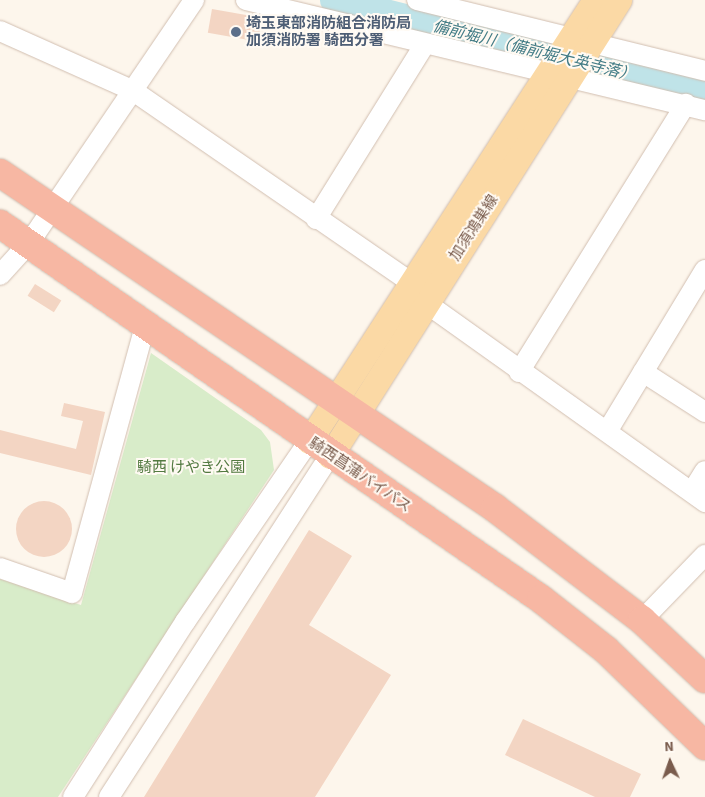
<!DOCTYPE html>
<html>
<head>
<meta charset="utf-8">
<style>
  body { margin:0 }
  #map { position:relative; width:705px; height:797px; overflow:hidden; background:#fdf6ec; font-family:"Source Sans 3","Noto Sans JP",sans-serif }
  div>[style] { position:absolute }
  .green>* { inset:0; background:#d8ecc9 }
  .river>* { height:28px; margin:-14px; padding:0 14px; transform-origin:14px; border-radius:14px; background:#bfe3e8 }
  .building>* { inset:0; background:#f3d5c3; transform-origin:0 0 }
  .round { border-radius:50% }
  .roads { filter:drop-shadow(0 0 1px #d1beb0) drop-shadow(0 0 1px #d1beb0) }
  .minor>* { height:20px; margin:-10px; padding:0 10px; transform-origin:10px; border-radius:10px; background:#fff }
  .major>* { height:25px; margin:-12.5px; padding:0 12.5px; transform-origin:12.5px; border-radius:12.5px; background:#fbd9a5 }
  .highway>* { height:28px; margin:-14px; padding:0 14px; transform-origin:14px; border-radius:14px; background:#f7b7a3 }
  .dots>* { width:14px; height:14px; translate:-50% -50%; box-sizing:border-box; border:2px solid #fffaf3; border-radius:50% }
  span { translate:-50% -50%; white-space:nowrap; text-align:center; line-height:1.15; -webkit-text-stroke:4px #fffaf3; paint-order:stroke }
  .service-label { font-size:15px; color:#4e5e75; font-weight:700 }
  .left { translate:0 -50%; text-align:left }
  .street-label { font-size:15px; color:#7a5c4d }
  .park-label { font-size:15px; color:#537a41 }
  .water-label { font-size:16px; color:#437c86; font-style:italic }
  .north { position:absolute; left:645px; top:737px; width:50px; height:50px; -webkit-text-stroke:4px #fffaf3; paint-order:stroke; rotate:357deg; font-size:14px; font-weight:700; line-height:20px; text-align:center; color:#7a5c4d }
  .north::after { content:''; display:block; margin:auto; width:18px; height:22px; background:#7a5c4d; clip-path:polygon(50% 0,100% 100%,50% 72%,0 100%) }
</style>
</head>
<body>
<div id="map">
  <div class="green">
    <div style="clip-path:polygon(151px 353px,261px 430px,270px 442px,274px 470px,58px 797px,0 797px,0 579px,81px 605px)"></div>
  </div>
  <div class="river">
    <div style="left:334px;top:0;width:383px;rotate:14.2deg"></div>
  </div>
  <div class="building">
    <div style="left:212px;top:9px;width:51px;height:24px;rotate:10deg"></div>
    <div style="left:35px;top:284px;width:31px;height:14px;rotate:32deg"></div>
    <div style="clip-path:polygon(64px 403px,105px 412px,91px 475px,0 453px,0 430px,76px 449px,83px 421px,61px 416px)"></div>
    <div class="round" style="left:16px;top:501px;width:56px;height:56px"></div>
    <div style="clip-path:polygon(309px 530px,352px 556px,309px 625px,391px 675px,315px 797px,144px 797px)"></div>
    <div style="clip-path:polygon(523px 719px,641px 774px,630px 797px,595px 797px,505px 755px)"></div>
  </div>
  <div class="roads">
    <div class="minor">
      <div style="left:246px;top:0;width:472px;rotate:13.5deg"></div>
      <div style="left:417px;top:0;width:297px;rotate:13.8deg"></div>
      <div style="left:0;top:31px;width:145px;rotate:24.1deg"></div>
      <div style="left:132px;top:90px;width:340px;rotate:34.6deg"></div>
      <div style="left:316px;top:219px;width:206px;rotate:-58.1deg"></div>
      <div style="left:0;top:275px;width:43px;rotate:-47.8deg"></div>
      <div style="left:29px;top:243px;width:294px;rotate:-55.8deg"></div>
      <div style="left:426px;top:303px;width:343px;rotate:35.5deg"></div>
      <div style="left:519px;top:372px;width:316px;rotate:-58.1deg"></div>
      <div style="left:643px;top:372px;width:74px;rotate:32.8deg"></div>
      <div style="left:608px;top:430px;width:187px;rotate:-58.8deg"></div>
      <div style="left:693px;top:490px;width:22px;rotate:-58deg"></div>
      <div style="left:0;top:568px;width:76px;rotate:19.1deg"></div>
      <div style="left:72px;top:593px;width:276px;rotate:-74.7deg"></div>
      <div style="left:642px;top:620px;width:91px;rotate:-45.9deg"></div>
      <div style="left:73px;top:797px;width:208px;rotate:-57.4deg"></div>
      <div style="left:185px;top:622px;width:219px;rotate:-55.6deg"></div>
      <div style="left:109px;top:797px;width:406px;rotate:-57.1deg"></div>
    </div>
    <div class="major">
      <div style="left:309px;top:441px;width:526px;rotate:-57.04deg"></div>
      <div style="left:330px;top:456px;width:540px;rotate:-57.63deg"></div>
    </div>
    <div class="highway">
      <div style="left:0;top:173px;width:598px;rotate:34.09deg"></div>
      <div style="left:495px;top:508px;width:185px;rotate:37.3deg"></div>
      <div style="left:642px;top:620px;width:86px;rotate:43.1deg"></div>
      <div style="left:0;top:224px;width:658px;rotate:34.73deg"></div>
      <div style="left:541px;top:599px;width:83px;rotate:38.1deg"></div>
      <div style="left:606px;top:650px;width:138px;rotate:44.1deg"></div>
    </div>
  </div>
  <div class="dots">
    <div style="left:236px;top:32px;background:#5c6f8a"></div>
  </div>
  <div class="service-label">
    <span class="left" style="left:246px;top:32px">埼玉東部消防組合消防局<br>加須消防署 騎西分署</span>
  </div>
  <div class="street-label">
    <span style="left:474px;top:228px;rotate:-57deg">加須鴻巣線</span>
    <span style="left:360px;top:475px;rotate:34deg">騎西菖蒲バイパス</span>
  </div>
  <div class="park-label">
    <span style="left:191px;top:468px">騎西 けやき公園</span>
  </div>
  <div class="water-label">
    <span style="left:534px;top:51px;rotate:14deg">備前堀川（備前堀大英寺落）</span>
  </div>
  <div class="north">N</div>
</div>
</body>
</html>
